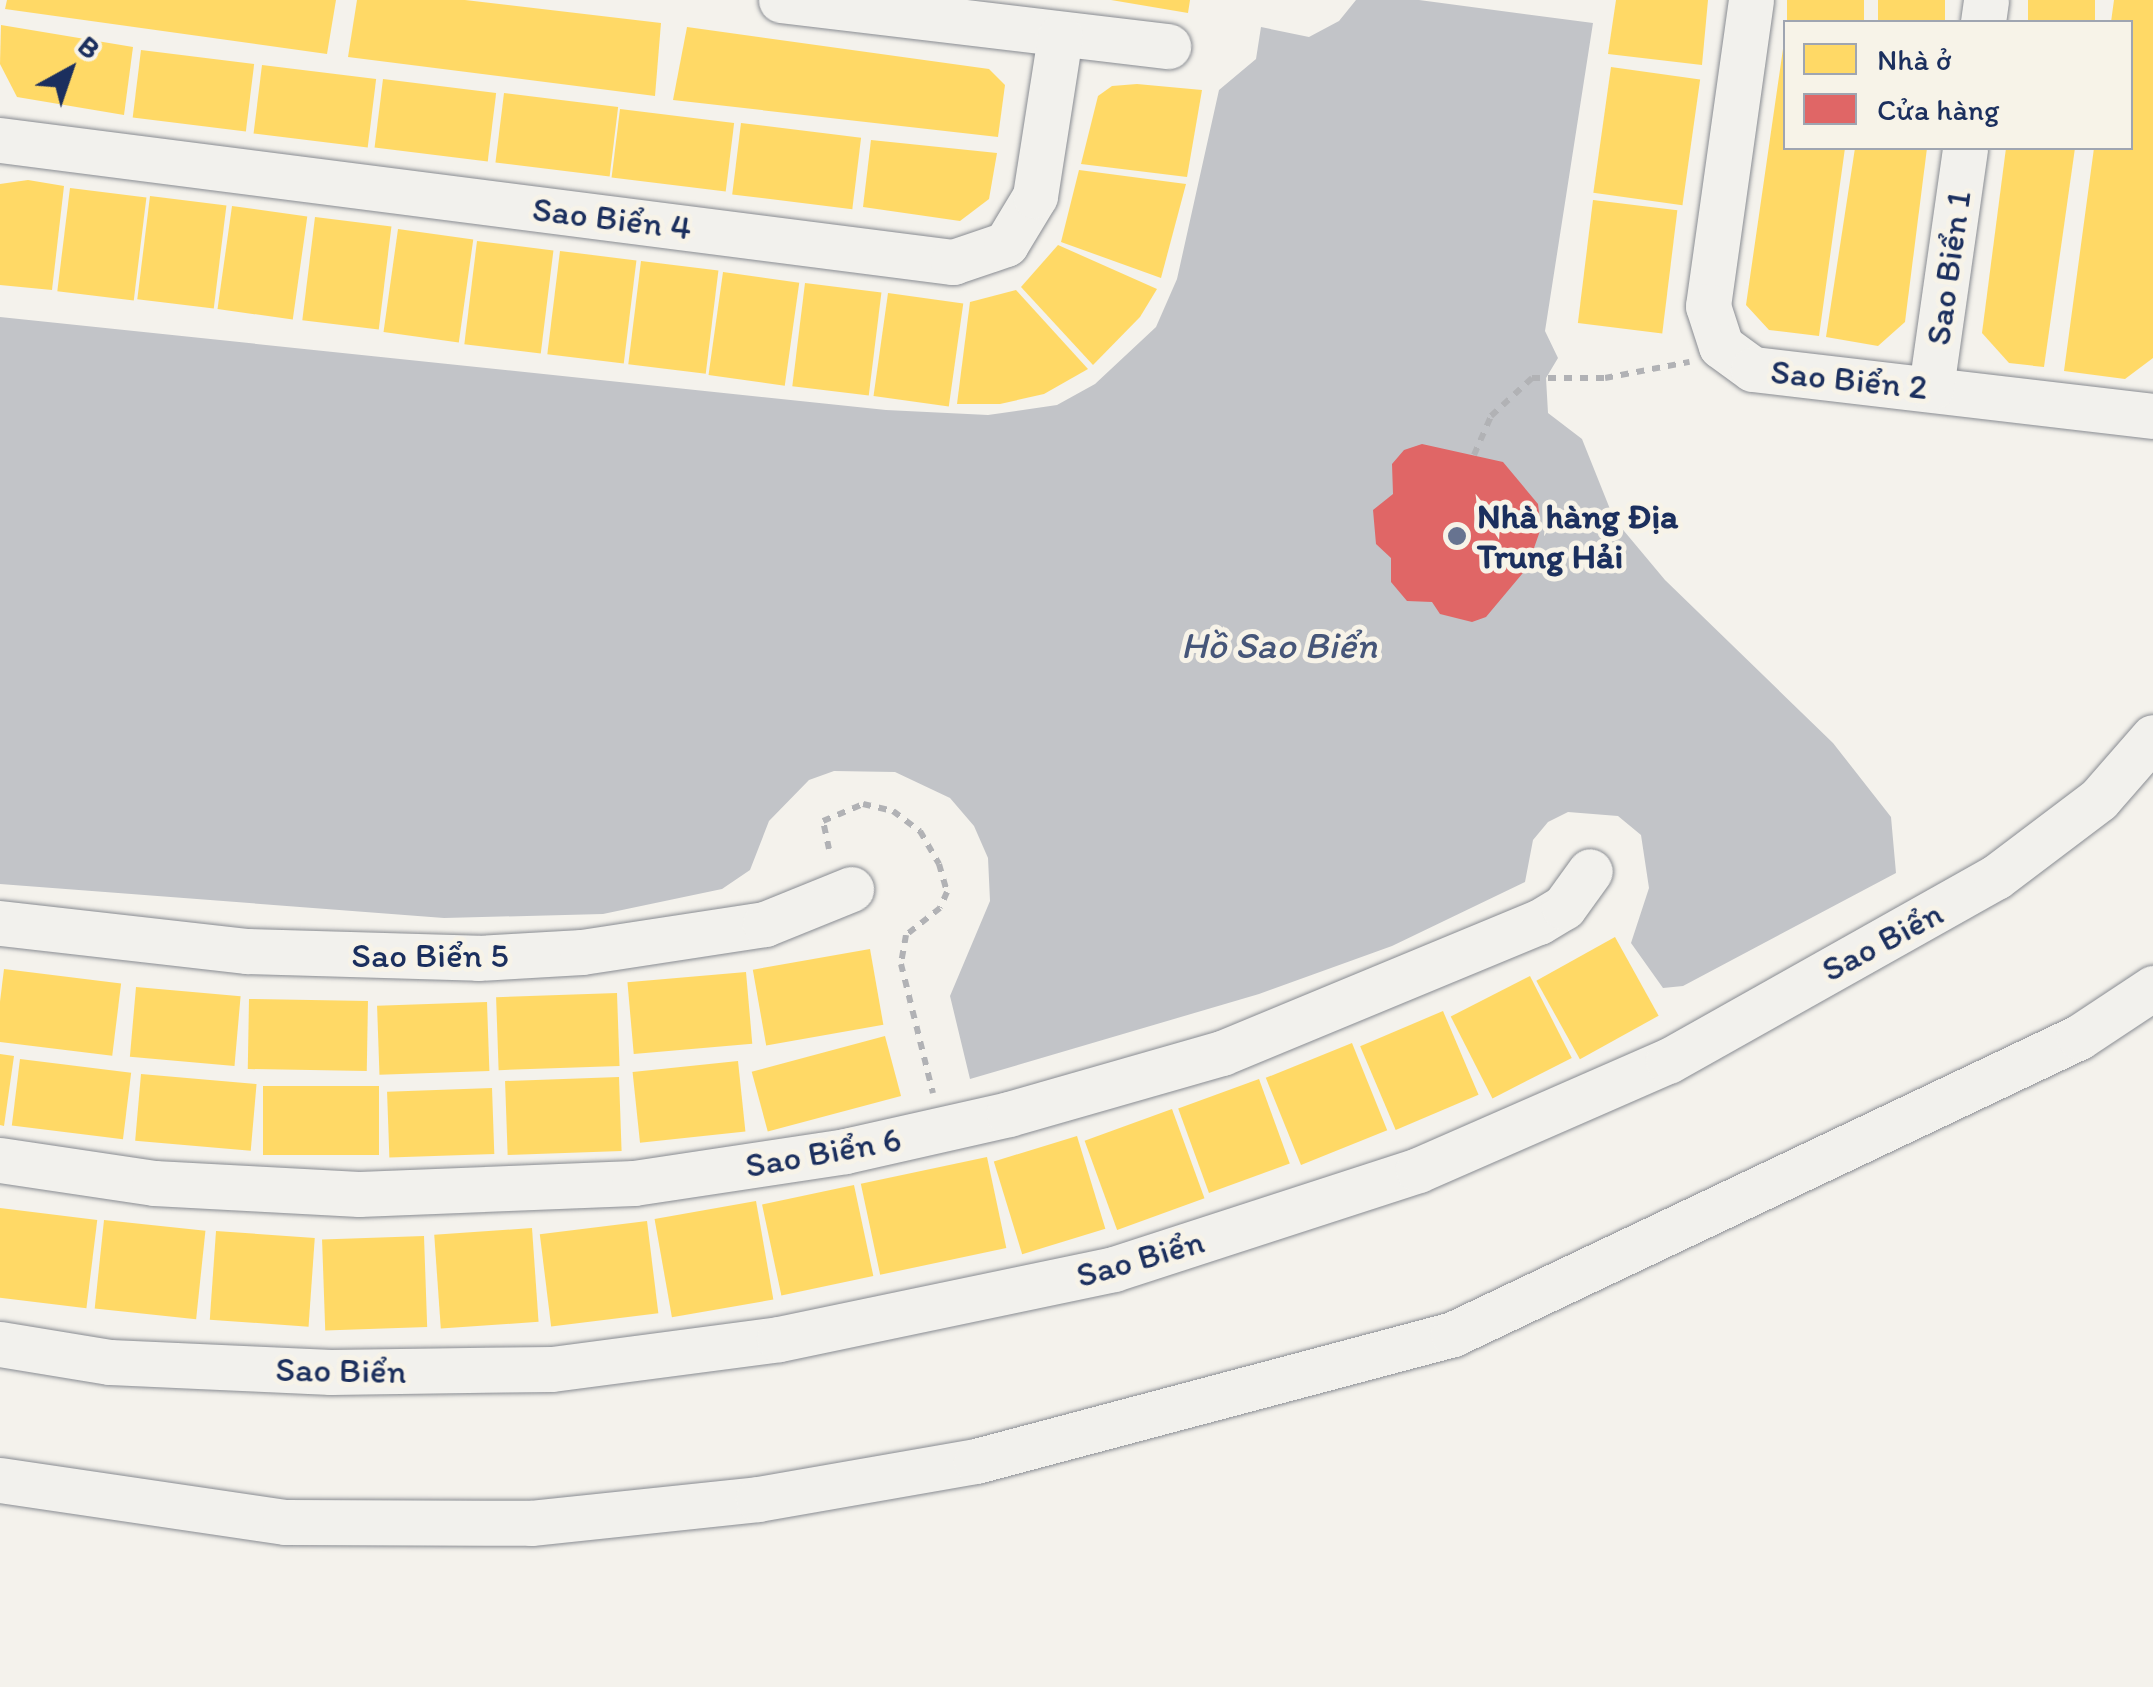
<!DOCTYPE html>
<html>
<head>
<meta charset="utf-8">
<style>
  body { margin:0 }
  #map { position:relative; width:2153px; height:1687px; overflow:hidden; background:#f4f2ec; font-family:Itim,sans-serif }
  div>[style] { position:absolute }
  .water>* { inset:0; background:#c2c4c8 }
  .homes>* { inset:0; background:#ffd966; transform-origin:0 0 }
  .shops>* { inset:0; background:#e06666 }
  .path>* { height:6px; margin-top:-3px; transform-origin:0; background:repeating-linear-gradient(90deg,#b1b2b5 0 8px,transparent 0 16px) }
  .roads { filter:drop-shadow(0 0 2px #898c92) drop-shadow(0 0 2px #898c92) }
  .minor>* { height:45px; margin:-22.5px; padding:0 22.5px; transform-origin:22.5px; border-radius:22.5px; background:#f2f1ed }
  .dots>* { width:28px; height:28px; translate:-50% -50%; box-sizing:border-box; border:5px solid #f7f3e8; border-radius:50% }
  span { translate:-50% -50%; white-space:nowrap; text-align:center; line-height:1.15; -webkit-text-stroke:10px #f7f3e8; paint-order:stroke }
  .street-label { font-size:35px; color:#1b2f5e }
  .poi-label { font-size:35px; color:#1b2f5e; font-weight:700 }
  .left { translate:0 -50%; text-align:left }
  .water-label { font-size:38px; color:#465679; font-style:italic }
  .legend { position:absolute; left:1783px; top:20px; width:350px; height:130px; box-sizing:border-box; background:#f7f3e8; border:2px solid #9fa5b1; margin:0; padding:12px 18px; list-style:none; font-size:30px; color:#1b2f5e }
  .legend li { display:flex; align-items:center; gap:20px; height:50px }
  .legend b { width:50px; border:2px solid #9fa5b1 }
  .north { position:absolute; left:20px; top:20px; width:100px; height:100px; -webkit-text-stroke:8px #f7f3e8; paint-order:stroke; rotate:40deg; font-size:28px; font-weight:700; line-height:40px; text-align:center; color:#1b2f5e }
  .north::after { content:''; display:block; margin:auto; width:35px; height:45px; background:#1b2f5e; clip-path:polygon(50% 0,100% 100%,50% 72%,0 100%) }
</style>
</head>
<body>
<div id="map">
  <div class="water">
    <div style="clip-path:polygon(1356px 0,1419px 0,1593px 23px,1545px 331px,1558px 358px,1546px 378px,1548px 413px,1582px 439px,1614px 519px,1665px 580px,1833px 743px,1891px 817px,1896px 873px,1683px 986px,1663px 988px,1631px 943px,1649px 888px,1641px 835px,1618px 816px,1568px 812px,1548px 822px,1533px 840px,1525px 882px,1392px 946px,1259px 994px,970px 1079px,950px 996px,990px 901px,988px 858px,974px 826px,950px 798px,895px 772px,834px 771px,809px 780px,769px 821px,750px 870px,722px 889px,603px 914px,444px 918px,0 884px,0 317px,886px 410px,988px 415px,1057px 405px,1095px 384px,1156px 327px,1177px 279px,1219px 90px,1256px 59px,1261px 27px,1309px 37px,1339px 21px)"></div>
  </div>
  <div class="homes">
    <div style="clip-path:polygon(7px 0,336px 0,327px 54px,5px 9px)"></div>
    <div style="clip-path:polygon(357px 0,465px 0,661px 23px,655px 96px,348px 57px)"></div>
    <div style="clip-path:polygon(1111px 0,1190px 0,1188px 13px)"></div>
    <div style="clip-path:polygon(1616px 0,1708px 0,1702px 65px,1608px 54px)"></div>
    <div style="left:1787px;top:0;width:77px;height:22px"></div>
    <div style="left:1878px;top:0;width:67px;height:22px"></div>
    <div style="left:2028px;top:0;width:67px;height:23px"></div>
    <div style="clip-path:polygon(2114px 0,2153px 0,2153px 358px,2125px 379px,2064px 371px,2094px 148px,2130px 148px,2130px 22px,2111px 22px)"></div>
    <div style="clip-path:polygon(1px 25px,133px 47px,124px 115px,17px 97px,0 64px)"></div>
    <div style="clip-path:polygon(687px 27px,989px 69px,1005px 85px,998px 137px,673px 100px)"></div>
    <div style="clip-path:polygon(1786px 28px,1786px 148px,1845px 148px,1819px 336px,1769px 330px,1746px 305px)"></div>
    <div style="left:141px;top:50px;width:114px;height:68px;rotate:7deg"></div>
    <div style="left:262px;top:65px;width:115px;height:69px;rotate:7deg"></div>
    <div style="left:1611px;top:67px;width:90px;height:127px;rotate:8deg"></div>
    <div style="left:383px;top:79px;width:114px;height:69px;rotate:7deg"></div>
    <div style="clip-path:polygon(1137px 84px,1202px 90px,1187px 177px,1081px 164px,1098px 96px,1112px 86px)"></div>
    <div style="left:504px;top:93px;width:115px;height:70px;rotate:7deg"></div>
    <div style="left:620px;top:109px;width:115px;height:69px;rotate:7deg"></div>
    <div style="left:741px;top:123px;width:121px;height:72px;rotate:7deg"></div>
    <div style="clip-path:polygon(871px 140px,997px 153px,989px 199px,960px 221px,863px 207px)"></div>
    <div style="clip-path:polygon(1855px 148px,1927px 148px,1905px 322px,1878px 346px,1826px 337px)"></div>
    <div style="clip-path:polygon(2006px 148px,2075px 148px,2044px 367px,2009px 363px,1982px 333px)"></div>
    <div style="clip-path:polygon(1079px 170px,1186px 184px,1161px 278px,1061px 242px)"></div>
    <div style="clip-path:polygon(28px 180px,64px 186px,52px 290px,0 285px,0 184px)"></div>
    <div style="left:70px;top:188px;width:77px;height:104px;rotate:7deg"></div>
    <div style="left:150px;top:196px;width:77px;height:104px;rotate:7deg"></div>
    <div style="left:1593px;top:200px;width:85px;height:124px;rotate:7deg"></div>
    <div style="left:232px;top:206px;width:76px;height:104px;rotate:8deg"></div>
    <div style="left:315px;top:217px;width:77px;height:104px;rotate:7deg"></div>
    <div style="left:398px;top:229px;width:76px;height:104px;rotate:8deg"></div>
    <div style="left:477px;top:241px;width:77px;height:104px;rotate:7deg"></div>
    <div style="clip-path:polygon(1058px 245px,1157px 289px,1140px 317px,1093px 365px,1021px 287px)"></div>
    <div style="left:560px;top:251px;width:77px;height:104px;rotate:7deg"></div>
    <div style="left:641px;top:261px;width:78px;height:104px;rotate:7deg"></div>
    <div style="left:723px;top:272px;width:77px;height:104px;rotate:8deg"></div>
    <div style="left:805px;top:283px;width:77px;height:104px;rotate:7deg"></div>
    <div style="clip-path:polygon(1016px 290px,1088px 369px,1044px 394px,1000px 404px,957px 404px,970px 302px)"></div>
    <div style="left:888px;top:293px;width:76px;height:104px;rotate:8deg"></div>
    <div style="left:1615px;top:937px;width:90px;height:90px;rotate:61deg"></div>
    <div style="left:870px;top:949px;width:77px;height:119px;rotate:80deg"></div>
    <div style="left:4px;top:969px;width:118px;height:73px;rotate:7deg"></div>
    <div style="left:746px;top:972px;width:72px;height:119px;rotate:85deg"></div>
    <div style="left:1530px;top:976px;width:92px;height:89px;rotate:63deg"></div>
    <div style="left:136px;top:987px;width:105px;height:70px;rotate:5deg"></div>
    <div style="left:617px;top:993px;width:73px;height:121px;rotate:88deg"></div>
    <div style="left:249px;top:999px;width:119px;height:70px;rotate:1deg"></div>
    <div style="left:487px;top:1002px;width:69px;height:110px;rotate:88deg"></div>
    <div style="left:1443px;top:1011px;width:91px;height:90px;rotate:67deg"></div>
    <div style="left:885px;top:1036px;width:62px;height:138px;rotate:75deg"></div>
    <div style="left:1352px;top:1043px;width:94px;height:93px;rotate:68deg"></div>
    <div style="clip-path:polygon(0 1054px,14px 1056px,4px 1126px,0 1125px)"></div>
    <div style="left:20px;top:1059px;width:112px;height:67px;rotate:7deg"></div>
    <div style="left:738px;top:1061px;width:71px;height:106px;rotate:84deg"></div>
    <div style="left:141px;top:1074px;width:116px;height:67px;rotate:5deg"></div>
    <div style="left:619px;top:1077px;width:74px;height:114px;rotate:88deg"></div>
    <div style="left:1259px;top:1079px;width:90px;height:86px;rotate:70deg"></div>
    <div style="left:263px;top:1086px;width:116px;height:69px"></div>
    <div style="left:492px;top:1088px;width:66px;height:105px;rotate:88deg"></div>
    <div style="left:1172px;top:1109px;width:95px;height:93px;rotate:70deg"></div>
    <div style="left:1077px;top:1136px;width:97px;height:87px;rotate:73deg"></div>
    <div style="left:987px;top:1157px;width:93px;height:129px;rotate:78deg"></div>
    <div style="left:854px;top:1185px;width:93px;height:94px;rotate:78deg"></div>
    <div style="left:756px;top:1201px;width:100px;height:103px;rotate:80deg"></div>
    <div style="left:0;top:1208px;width:98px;height:89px;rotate:7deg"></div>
    <div style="left:104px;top:1220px;width:102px;height:89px;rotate:6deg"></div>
    <div style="left:647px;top:1221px;width:93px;height:108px;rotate:83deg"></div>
    <div style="left:532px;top:1228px;width:94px;height:98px;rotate:86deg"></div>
    <div style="left:216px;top:1231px;width:99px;height:89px;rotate:4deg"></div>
    <div style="left:424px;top:1236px;width:91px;height:102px;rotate:88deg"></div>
  </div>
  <div class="shops">
    <div style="clip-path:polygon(1422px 444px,1503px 462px,1538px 504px,1541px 528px,1527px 568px,1486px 617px,1472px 622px,1440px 614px,1432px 602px,1407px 601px,1391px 582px,1391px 558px,1376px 544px,1373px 510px,1393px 494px,1392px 464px,1404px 450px)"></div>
  </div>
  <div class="path">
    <div style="left:1474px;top:455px;width:43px;rotate:-66.4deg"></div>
    <div style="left:1491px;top:416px;width:56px;rotate:-42.8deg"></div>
    <div style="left:1532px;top:378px;width:73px"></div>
    <div style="left:1605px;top:378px;width:86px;rotate:-10.8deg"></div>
    <div style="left:829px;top:849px;width:29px;rotate:-102deg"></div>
    <div style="left:823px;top:821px;width:43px;rotate:-23deg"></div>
    <div style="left:863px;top:804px;width:31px;rotate:13deg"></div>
    <div style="left:893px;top:811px;width:34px;rotate:37deg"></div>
    <div style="left:920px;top:831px;width:38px;rotate:60deg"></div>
    <div style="left:939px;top:864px;width:29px;rotate:74deg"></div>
    <div style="left:947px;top:892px;width:17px;rotate:114deg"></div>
    <div style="left:940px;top:908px;width:43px;rotate:141.5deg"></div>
    <div style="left:906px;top:935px;width:29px;rotate:100deg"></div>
    <div style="left:901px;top:964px;width:133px;rotate:76.1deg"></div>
  </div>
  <div class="roads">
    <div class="minor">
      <div style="left:781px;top:0;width:390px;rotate:6.8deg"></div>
      <div style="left:1751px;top:0;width:309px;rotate:98deg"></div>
      <div style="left:1708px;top:306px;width:42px;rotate:72deg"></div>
      <div style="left:1721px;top:346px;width:39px;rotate:36deg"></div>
      <div style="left:1753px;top:369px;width:403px;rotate:6.7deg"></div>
      <div style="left:1983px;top:22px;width:22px;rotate:-82deg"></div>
      <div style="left:0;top:140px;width:961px;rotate:7.3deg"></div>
      <div style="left:953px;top:262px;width:56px;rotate:-18.8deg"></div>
      <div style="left:1006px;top:244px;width:56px;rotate:-58.9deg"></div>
      <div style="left:1035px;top:196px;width:161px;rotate:-81.1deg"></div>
      <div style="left:1931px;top:388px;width:242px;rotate:-81.9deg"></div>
      <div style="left:0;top:923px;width:249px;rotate:6.5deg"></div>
      <div style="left:247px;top:951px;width:231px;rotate:1.7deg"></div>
      <div style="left:478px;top:958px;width:104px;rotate:-3.3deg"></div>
      <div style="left:582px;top:952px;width:185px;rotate:-8.7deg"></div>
      <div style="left:765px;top:924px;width:93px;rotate:-22.1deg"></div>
      <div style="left:0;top:1160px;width:156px;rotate:8.5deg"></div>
      <div style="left:154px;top:1183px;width:205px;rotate:3.1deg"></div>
      <div style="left:359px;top:1194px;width:275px;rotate:-2.3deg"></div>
      <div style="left:634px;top:1183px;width:213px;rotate:-8.6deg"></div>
      <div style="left:845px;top:1151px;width:168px;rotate:-12.7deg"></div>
      <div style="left:1009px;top:1114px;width:222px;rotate:-16deg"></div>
      <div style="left:1222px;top:1053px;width:343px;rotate:-22.5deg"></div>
      <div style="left:1539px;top:922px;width:29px;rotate:-31deg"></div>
      <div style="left:1564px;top:907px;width:44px;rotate:-54.2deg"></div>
      <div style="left:0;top:1344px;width:111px;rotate:9.3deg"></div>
      <div style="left:110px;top:1362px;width:221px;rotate:2.6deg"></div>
      <div style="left:331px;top:1372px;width:221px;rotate:-0.8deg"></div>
      <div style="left:552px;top:1369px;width:229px;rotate:-7.5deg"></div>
      <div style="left:779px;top:1339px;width:342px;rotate:-11.8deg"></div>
      <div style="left:1114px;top:1269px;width:320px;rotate:-18deg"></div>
      <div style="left:1418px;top:1170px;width:273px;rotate:-23.6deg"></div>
      <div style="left:1668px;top:1061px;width:376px;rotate:-29.3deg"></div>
      <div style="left:1996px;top:877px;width:129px;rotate:-37.1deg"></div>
      <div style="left:2099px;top:799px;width:82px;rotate:-48.9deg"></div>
      <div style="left:0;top:1480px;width:288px;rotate:8.4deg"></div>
      <div style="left:285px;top:1522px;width:246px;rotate:0.2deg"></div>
      <div style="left:531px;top:1523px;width:228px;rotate:-6deg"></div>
      <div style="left:758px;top:1499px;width:221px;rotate:-9.9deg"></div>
      <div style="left:976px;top:1461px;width:494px;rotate:-14.9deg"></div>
      <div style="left:1453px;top:1334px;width:693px;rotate:-25.38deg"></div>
      <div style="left:2079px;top:1037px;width:89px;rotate:-33.5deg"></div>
    </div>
  </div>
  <div class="dots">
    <div style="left:1457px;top:536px;background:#677390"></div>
  </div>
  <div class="street-label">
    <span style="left:612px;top:218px;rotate:7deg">Sao Biển 4</span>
    <span style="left:1948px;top:268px;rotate:-82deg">Sao Biển 1</span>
    <span style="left:1849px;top:379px;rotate:6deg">Sao Biển 2</span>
    <span style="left:1882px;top:941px;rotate:-28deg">Sao Biển</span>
    <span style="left:430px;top:955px">Sao Biển 5</span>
    <span style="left:823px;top:1152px;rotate:-10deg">Sao Biển 6</span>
    <span style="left:1140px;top:1258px;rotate:-16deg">Sao Biển</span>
    <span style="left:341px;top:1370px;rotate:1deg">Sao Biển</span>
  </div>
  <div class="poi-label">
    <span class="left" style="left:1477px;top:536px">Nhà hàng Địa<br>Trung Hải</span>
  </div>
  <div class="water-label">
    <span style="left:1279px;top:646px">Hồ Sao Biển</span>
  </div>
  <ul class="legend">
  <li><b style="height:28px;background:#ffd966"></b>Nhà ở</li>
  <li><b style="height:28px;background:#e06666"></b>Cửa hàng</li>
  </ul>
  <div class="north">B</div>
</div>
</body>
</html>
